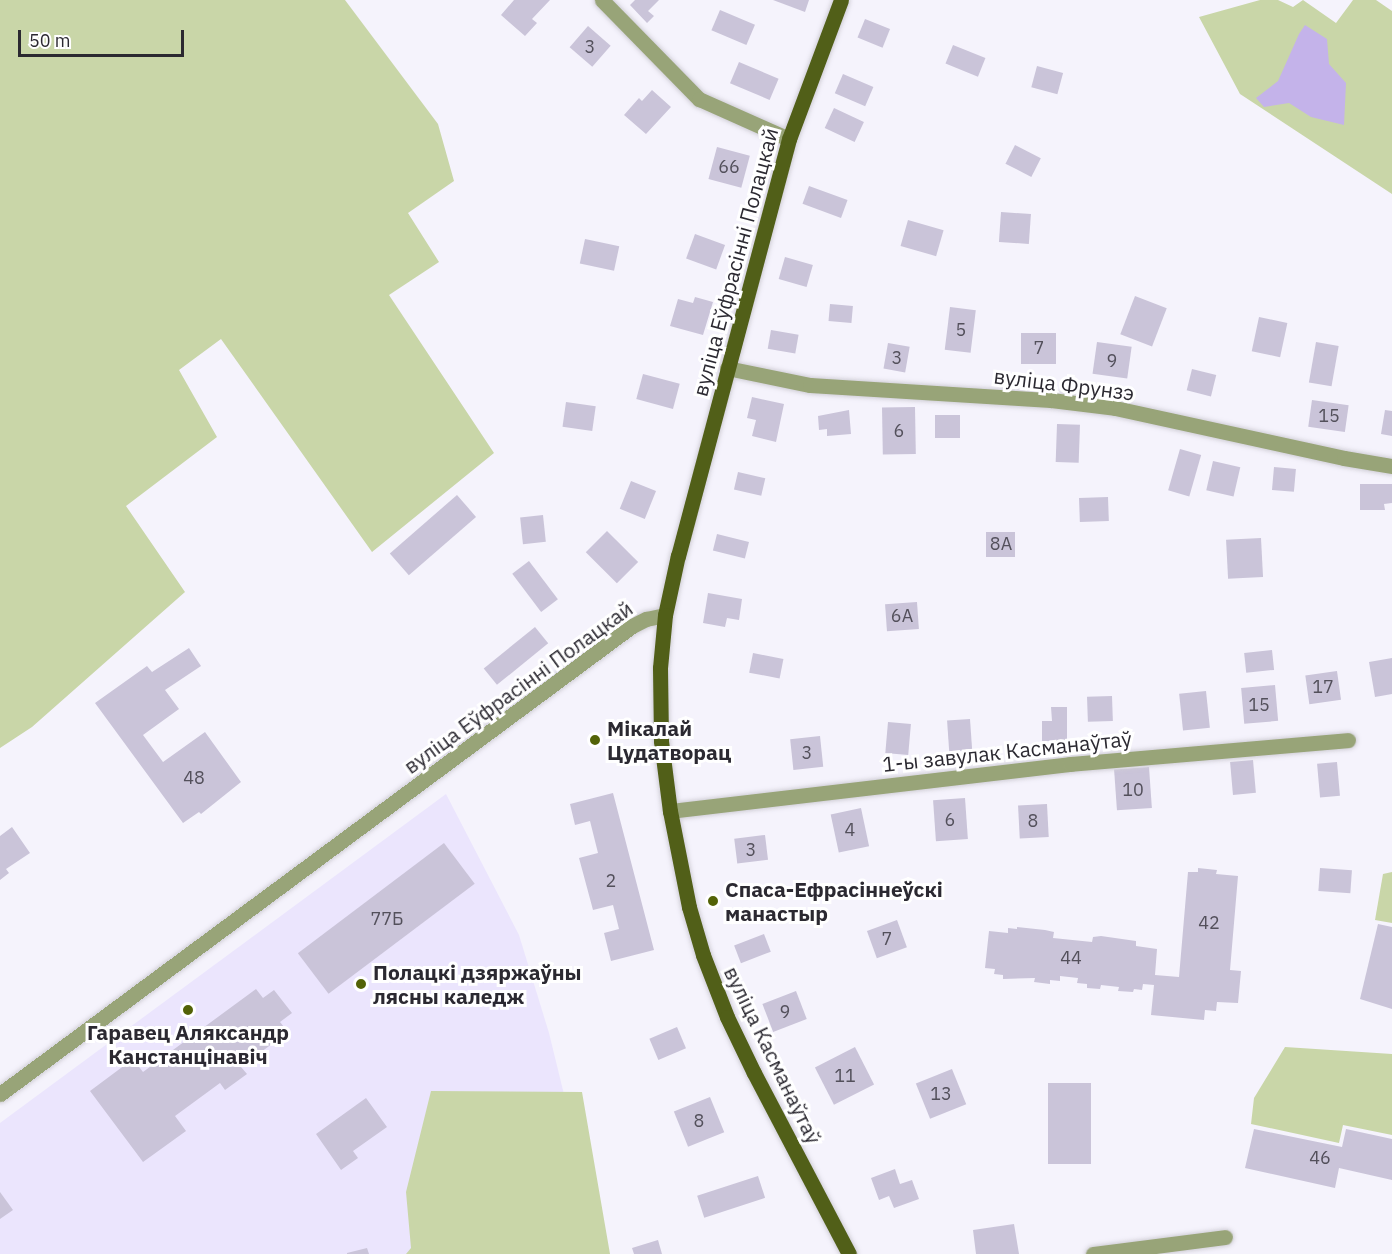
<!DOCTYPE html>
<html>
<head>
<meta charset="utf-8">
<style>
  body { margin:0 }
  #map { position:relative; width:1392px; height:1254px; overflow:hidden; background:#f5f3fc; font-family:"IBM Plex Sans",sans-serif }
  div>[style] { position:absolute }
  .built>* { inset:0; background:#ebe5fd }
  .green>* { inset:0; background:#c9d6a8 }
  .water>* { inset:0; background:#c4b3ea }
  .building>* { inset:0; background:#cac4d9; transform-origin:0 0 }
  .roads { filter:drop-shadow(0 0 2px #d1cfd7) drop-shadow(0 0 2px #d1cfd7) }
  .minor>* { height:15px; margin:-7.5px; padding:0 7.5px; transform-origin:7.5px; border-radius:7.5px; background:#98a478 }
  .major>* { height:15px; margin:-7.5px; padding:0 7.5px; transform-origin:7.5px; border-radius:7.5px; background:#515f18 }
  .dots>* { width:16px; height:16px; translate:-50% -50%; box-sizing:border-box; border:3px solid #fff; border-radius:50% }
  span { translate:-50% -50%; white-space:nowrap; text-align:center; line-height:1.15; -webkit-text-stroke:6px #fff; paint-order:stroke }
  .number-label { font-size:18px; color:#53505b }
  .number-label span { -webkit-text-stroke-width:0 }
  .street-label { font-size:21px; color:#2b2931 }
  .poi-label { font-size:21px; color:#2b2931; font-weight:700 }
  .left { translate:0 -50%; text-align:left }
  .scale { position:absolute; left:18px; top:30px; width:166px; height:27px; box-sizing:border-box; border:3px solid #2b2931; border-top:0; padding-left:8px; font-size:18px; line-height:21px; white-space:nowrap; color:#2b2931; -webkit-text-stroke:4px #fff; paint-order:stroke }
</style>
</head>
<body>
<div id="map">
  <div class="built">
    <div style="clip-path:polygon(446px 794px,519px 935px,549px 1033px,603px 1254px,0 1254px,0 1123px)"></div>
  </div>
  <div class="green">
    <div style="clip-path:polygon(0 0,345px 0,438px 124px,454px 181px,408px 213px,439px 262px,389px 295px,494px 453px,372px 552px,221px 339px,179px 370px,217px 437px,126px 506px,185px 592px,32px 727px,0 748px)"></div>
    <div style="clip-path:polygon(1260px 0,1278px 0,1293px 7px,1303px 0,1336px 23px,1353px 0,1376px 0,1392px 11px,1392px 194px,1240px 94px,1199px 17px)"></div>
    <div style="clip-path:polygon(1392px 872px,1392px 923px,1375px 920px,1383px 874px)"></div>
    <div style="clip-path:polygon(1285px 1047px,1392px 1054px,1392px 1135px,1343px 1125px,1339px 1143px,1251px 1124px,1254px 1098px)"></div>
    <div style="clip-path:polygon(431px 1091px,582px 1092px,610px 1254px,406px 1254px,411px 1248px,406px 1192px)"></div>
  </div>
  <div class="water">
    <div style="clip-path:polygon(1305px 25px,1327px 39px,1329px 64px,1346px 83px,1344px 125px,1311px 117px,1289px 103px,1264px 107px,1256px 98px,1278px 81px,1299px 34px)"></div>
  </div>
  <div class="building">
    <div style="clip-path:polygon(514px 0,550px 0,532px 19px,537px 23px,525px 36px,501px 15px)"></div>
    <div style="clip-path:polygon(635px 0,659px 0,648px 11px,654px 16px,647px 23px,630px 5px)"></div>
    <div style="clip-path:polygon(773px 0,809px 0,805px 12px)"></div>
    <div style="left:720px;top:10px;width:38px;height:22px;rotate:23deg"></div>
    <div style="left:865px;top:19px;width:27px;height:20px;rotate:22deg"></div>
    <div style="left:588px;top:26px;width:30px;height:28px;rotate:41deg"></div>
    <div style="left:953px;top:45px;width:35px;height:20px;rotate:22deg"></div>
    <div style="left:739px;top:62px;width:43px;height:23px;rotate:23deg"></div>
    <div style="left:1037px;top:66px;width:27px;height:22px;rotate:15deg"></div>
    <div style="left:843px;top:74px;width:33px;height:21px;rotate:23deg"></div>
    <div style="clip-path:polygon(652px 90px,671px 107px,646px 134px,624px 115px,639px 98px,642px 101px)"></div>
    <div style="left:834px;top:108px;width:33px;height:22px;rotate:25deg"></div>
    <div style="left:1015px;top:145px;width:29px;height:21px;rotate:27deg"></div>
    <div style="left:717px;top:147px;width:34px;height:33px;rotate:15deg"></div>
    <div style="left:809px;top:186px;width:41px;height:19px;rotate:20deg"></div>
    <div style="left:1001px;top:212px;width:30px;height:30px;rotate:4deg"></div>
    <div style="left:908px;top:220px;width:37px;height:27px;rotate:16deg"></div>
    <div style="left:695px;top:234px;width:32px;height:26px;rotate:20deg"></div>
    <div style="left:585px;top:239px;width:35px;height:25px;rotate:12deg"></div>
    <div style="left:785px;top:257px;width:29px;height:23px;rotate:16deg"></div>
    <div style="left:1135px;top:296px;width:34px;height:41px;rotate:21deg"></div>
    <div style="clip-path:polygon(695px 297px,713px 302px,703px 335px,670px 326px,678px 299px,693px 303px)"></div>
    <div style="left:830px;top:304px;width:23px;height:17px;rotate:5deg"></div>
    <div style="left:950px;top:307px;width:26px;height:43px;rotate:7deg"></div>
    <div style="left:1259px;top:317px;width:29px;height:35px;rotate:12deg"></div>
    <div style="left:771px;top:330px;width:28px;height:19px;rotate:10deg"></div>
    <div style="left:1021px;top:333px;width:35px;height:31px"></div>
    <div style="left:1097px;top:342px;width:35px;height:32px;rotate:8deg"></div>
    <div style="left:1316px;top:342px;width:23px;height:41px;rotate:10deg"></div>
    <div style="left:888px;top:343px;width:22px;height:26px;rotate:10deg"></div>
    <div style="left:1192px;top:369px;width:25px;height:22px;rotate:14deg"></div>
    <div style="left:643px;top:374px;width:38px;height:26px;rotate:15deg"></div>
    <div style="clip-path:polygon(752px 397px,784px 404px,776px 442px,752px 436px,756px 420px,747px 418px)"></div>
    <div style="left:1312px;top:400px;width:37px;height:27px;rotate:8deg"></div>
    <div style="left:566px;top:402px;width:30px;height:25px;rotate:8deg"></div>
    <div style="left:915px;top:407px;width:47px;height:33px;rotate:89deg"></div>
    <div style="clip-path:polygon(849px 410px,851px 434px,827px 436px,827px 429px,819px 430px,818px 416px)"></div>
    <div style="clip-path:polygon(1385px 410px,1392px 411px,1392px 436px,1381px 434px)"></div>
    <div style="left:935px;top:415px;width:25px;height:23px"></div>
    <div style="left:1057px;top:424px;width:23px;height:38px;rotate:2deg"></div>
    <div style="left:1180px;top:449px;width:22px;height:43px;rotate:16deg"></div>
    <div style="left:1213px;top:461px;width:28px;height:30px;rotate:13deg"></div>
    <div style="left:1274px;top:467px;width:22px;height:23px;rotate:5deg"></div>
    <div style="left:738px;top:472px;width:28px;height:18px;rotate:13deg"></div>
    <div style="left:631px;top:481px;width:27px;height:30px;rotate:22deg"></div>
    <div style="clip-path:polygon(1360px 484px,1392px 484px,1392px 503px,1384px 504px,1385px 510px,1360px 510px)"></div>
    <div style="left:457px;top:495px;width:29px;height:89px;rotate:49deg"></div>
    <div style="left:1108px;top:497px;width:24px;height:29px;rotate:88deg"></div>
    <div style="left:543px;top:515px;width:27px;height:23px;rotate:84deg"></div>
    <div style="left:607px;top:531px;width:44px;height:30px;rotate:45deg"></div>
    <div style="left:986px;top:532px;width:29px;height:25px"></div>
    <div style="left:717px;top:534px;width:33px;height:17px;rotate:14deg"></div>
    <div style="left:1261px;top:538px;width:39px;height:35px;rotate:87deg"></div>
    <div style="left:529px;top:561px;width:48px;height:21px;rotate:53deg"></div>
    <div style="clip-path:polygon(708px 593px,742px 599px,739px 620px,727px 618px,725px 627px,703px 623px)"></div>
    <div style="left:917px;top:602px;width:27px;height:32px;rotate:86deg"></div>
    <div style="left:535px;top:627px;width:21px;height:66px;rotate:51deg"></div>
    <div style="clip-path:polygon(189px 648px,201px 666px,165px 690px,179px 709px,143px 735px,163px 762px,205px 732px,241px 782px,201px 814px,199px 812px,183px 823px,95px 703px,147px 666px,152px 672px)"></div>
    <div style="left:1272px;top:650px;width:20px;height:28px;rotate:84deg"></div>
    <div style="left:753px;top:653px;width:31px;height:20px;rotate:11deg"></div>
    <div style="clip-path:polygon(1392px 658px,1392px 694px,1375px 697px,1369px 662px)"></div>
    <div style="left:1337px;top:671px;width:29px;height:32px;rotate:82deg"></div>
    <div style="left:1275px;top:685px;width:36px;height:34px;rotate:85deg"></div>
    <div style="left:1206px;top:691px;width:37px;height:27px;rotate:84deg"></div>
    <div style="left:1112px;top:696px;width:25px;height:25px;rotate:88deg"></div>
    <div style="clip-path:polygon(1051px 707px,1067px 707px,1067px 741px,1042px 741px,1042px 721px,1052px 721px)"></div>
    <div style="left:970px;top:719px;width:31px;height:23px;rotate:86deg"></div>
    <div style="left:888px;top:722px;width:23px;height:31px;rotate:5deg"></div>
    <div style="left:820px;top:736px;width:31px;height:30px;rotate:84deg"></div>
    <div style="left:1253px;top:760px;width:33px;height:23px;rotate:85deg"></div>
    <div style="left:1337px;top:762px;width:34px;height:20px;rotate:85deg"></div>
    <div style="left:1149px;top:767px;width:41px;height:35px;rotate:86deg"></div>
    <div style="clip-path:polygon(613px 793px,654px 950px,611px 961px,604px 933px,619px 929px,613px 905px,593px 910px,579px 858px,598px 853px,590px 821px,575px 825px,570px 804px)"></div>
    <div style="left:965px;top:798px;width:41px;height:32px;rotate:86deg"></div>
    <div style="left:1047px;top:804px;width:33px;height:29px;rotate:87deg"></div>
    <div style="left:861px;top:808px;width:39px;height:31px;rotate:78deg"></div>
    <div style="clip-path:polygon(12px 827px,30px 853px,6px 869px,9px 873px,0 880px,0 836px)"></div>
    <div style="left:765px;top:835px;width:25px;height:31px;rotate:83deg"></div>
    <div style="left:444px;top:843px;width:51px;height:183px;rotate:53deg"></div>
    <div style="clip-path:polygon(1198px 868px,1217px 870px,1216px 874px,1238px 876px,1230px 970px,1241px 971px,1238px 1003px,1217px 1002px,1216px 1011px,1205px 1010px,1204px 1020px,1151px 1015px,1154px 985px,1143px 984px,1142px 990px,1134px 989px,1133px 992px,1118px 991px,1119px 987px,1101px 985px,1100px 989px,1087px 988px,1087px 984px,1077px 983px,1078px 978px,1060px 976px,1060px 981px,1050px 980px,1050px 984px,1034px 982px,1035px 978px,1003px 979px,1003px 975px,994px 974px,995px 969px,985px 968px,989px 931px,1008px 933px,1008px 928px,1017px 929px,1017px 927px,1045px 930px,1054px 932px,1053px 938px,1092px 942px,1093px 937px,1101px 936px,1136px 941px,1136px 946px,1157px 949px,1155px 975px,1179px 977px,1188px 872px,1198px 872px)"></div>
    <div style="left:1320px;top:868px;width:32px;height:23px;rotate:4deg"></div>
    <div style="left:897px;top:920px;width:29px;height:32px;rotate:70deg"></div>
    <div style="clip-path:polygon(1378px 924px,1392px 927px,1392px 1009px,1360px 999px)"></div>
    <div style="left:764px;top:934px;width:19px;height:32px;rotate:69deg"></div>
    <div style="clip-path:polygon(256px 989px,263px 998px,274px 990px,292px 1013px,280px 1022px,288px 1032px,241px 1067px,247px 1074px,225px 1090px,220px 1083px,175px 1116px,186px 1131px,143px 1162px,90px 1091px,133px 1059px,143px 1072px)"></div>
    <div style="left:796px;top:991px;width:30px;height:36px;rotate:69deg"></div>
    <div style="left:677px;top:1027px;width:23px;height:30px;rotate:67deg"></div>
    <div style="left:855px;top:1047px;width:42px;height:45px;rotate:63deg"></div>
    <div style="left:952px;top:1069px;width:38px;height:39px;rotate:68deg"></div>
    <div style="left:1048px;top:1083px;width:43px;height:81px"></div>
    <div style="left:710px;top:1097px;width:38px;height:39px;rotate:68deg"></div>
    <div style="clip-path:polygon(366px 1098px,387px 1127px,353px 1151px,358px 1158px,341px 1170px,316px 1134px)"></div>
    <div style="clip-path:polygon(1254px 1129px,1342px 1147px,1346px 1129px,1392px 1139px,1392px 1180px,1339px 1168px,1335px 1188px,1245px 1168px)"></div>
    <div style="clip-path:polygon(895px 1169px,900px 1184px,912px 1180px,919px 1199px,894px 1208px,889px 1196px,879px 1200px,871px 1178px)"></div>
    <div style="left:758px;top:1176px;width:23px;height:64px;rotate:72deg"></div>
    <div style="clip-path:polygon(0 1192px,13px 1210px,0 1219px)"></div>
    <div style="clip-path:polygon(1014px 1224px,1019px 1254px,976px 1254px,973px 1230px)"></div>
    <div style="clip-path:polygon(658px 1240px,662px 1254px,634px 1254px,632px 1248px)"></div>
    <div style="clip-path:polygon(367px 1248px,369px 1254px,347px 1254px,347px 1253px)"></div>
  </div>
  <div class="roads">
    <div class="minor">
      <div style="left:602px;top:0;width:139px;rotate:45.6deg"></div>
      <div style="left:699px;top:99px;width:98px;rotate:24deg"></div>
      <div style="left:727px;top:368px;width:85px;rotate:11.6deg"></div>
      <div style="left:810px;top:385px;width:241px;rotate:3.6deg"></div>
      <div style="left:1051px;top:400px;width:64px;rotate:7.1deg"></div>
      <div style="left:1115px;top:408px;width:234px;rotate:12.3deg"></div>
      <div style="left:1344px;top:458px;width:49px;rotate:9.5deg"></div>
      <div style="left:670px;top:811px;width:403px;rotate:-6.7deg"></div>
      <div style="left:1070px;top:764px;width:279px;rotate:-4.9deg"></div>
      <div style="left:0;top:1094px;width:786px;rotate:-36.52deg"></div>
      <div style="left:632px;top:626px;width:16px;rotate:-27deg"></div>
      <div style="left:646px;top:619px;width:19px;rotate:-12deg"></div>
      <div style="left:1093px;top:1254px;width:133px;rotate:-7.3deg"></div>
    </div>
    <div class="major">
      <div style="left:841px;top:0;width:148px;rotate:110.5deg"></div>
      <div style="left:789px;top:139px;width:431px;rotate:104.9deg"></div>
      <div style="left:678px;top:555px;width:61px;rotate:102.2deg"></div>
      <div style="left:665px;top:615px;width:53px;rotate:95.4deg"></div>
      <div style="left:660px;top:668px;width:73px;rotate:89.2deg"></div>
      <div style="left:661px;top:741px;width:71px;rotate:82.7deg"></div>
      <div style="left:670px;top:811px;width:98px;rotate:78.8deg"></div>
      <div style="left:689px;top:907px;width:50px;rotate:73.7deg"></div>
      <div style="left:703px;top:955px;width:66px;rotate:68.8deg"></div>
      <div style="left:727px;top:1017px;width:62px;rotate:64.3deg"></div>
      <div style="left:754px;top:1073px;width:204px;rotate:62.3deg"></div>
    </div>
  </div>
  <div class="dots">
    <div style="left:595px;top:740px;background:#536207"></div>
    <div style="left:713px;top:901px;background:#536207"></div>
    <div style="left:361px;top:984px;background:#536207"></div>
    <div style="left:188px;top:1010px;background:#536207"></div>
  </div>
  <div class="number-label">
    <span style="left:590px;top:47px">3</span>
    <span style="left:729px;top:167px">66</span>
    <span style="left:961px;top:330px">5</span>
    <span style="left:1039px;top:348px">7</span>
    <span style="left:897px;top:358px">3</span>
    <span style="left:1112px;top:361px">9</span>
    <span style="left:1329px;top:416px">15</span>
    <span style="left:899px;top:431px">6</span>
    <span style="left:1001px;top:544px">8А</span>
    <span style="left:902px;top:616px">6А</span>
    <span style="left:1323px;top:687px">17</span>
    <span style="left:1259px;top:705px">15</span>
    <span style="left:807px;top:753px">3</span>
    <span style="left:194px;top:778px">48</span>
    <span style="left:1133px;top:790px">10</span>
    <span style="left:950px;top:820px">6</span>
    <span style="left:1033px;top:821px">8</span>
    <span style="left:850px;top:830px">4</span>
    <span style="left:751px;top:850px">3</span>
    <span style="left:611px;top:881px">2</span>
    <span style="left:387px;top:919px">77Б</span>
    <span style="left:1209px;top:923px">42</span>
    <span style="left:887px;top:939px">7</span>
    <span style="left:1071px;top:958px">44</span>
    <span style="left:785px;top:1012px">9</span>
    <span style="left:845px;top:1076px">11</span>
    <span style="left:941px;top:1094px">13</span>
    <span style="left:699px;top:1121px">8</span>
    <span style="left:1320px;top:1158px">46</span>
  </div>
  <div class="street-label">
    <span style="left:735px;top:262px;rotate:-75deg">вуліца Еўфрасінні Полацкай</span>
    <span style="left:1064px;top:384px;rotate:7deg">вуліца Фрунзэ</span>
    <span style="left:518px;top:687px;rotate:-36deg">вуліца Еўфрасінні Полацкай</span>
    <span style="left:1007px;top:751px;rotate:-6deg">1-ы завулак Касманаўтаў</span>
    <span style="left:773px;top:1055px;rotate:64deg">вуліца Касманаўтаў</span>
  </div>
  <div class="poi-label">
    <span class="left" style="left:607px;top:740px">Мікалай<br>Цудатворац</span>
    <span class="left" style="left:725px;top:901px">Спаса-Ефрасіннеўскі<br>манастыр</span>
    <span class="left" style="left:373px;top:984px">Полацкі дзяржаўны<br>лясны каледж</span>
    <span style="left:188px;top:1044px">Гаравец Аляксандр<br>Канстанцінавіч</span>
  </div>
  <div class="scale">50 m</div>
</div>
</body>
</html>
